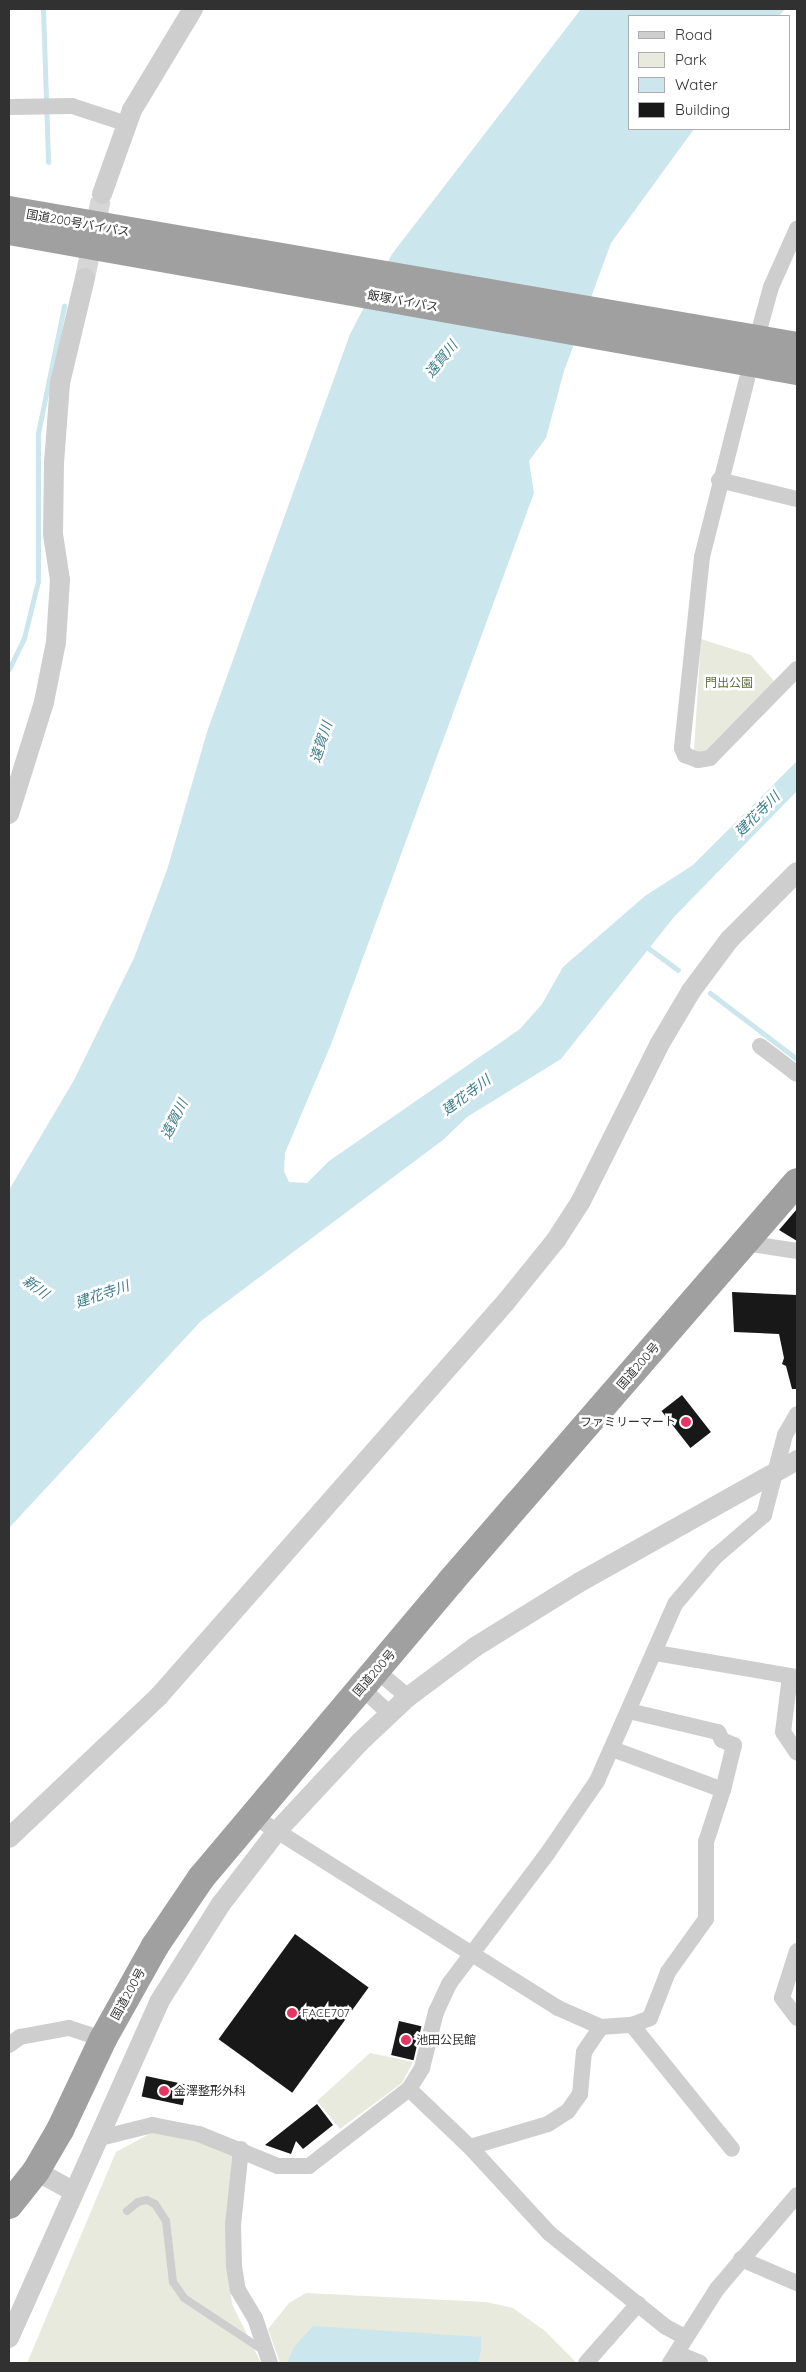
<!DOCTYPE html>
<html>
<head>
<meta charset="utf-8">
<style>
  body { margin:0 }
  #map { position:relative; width:806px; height:2372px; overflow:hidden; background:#fff; font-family:Quicksand,"Noto Sans JP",sans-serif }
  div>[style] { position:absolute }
  .green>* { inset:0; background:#e7eadc }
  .water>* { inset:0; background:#cce6ed }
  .stream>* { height:5px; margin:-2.5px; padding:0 2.5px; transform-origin:2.5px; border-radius:2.5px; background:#cce6ed }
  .building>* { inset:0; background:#181818; transform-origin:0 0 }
  .tertiary-tunnel>* { height:20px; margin-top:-10px; transform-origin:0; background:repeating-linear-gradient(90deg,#d6d6d6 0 20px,transparent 0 30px) }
  .service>* { height:8px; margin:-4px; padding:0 4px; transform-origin:4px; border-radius:4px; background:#cecece }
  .minor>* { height:16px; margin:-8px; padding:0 8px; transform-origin:8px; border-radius:8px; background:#cecece }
  .tertiary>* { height:20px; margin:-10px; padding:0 10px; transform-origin:10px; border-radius:10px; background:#cecece }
  .trunk>* { height:28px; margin:-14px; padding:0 14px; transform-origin:14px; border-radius:14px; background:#a0a0a0 }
  .dots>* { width:14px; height:14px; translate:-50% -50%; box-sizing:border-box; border:2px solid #fff; border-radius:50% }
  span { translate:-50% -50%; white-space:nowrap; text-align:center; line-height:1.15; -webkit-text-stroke:5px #fff; paint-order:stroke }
  .street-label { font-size:12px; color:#313131 }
  .park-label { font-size:12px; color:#5d6d3d }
  .poi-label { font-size:12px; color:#313131 }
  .right { translate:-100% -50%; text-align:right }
  .left { translate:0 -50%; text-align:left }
  .water-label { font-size:14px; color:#3c7d8d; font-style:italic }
  .frame { position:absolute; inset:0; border:10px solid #313131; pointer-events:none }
  .legend { position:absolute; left:628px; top:15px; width:162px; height:115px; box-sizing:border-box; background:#fff; border:1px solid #adadad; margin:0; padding:6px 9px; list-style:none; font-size:15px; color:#313131 }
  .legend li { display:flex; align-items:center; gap:10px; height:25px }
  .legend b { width:25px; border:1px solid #adadad }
</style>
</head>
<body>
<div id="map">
  <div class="green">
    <div style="clip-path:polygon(701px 639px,751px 655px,774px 681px,709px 752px,702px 753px,694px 750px)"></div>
    <div style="clip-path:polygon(370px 2053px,413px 2062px,402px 2083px,340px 2129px,317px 2101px)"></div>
    <div style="clip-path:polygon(153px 2132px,191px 2136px,232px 2154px,227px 2258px,232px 2304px,261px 2363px,27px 2363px,116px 2152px)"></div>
    <div style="clip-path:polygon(306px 2293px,486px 2302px,513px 2308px,545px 2331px,577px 2363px,280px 2363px,268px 2329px,289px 2303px)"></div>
  </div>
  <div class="water">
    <div style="clip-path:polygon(581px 9px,785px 9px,779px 16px,630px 16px,630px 129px,694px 129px,611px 243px,564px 371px,546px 438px,529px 461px,534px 493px,332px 1042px,285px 1153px,284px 1171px,289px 1182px,307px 1183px,329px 1161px,520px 1029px,542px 1004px,563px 967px,645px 896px,693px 865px,797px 761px,797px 791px,674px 917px,561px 1059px,467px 1117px,443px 1140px,201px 1321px,9px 1528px,9px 1190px,74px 1080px,134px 958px,167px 870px,207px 732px,350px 334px,392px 254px)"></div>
    <div style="clip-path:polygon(313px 2326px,481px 2337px,481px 2350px,478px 2363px,287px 2363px,294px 2347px)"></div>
  </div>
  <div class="stream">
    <div style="left:43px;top:9px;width:153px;rotate:88.1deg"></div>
    <div style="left:9px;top:669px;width:34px;rotate:-64deg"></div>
    <div style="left:24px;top:638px;width:59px;rotate:-76.2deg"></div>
    <div style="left:38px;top:581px;width:148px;rotate:-90deg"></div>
    <div style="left:38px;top:433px;width:130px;rotate:-78.4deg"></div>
    <div style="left:644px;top:945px;width:42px;rotate:36.3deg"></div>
    <div style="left:710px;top:993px;width:109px;rotate:37.2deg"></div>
  </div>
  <div class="building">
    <div style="clip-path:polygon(797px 1209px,797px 1241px,779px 1230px)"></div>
    <div style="clip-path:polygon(732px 1292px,797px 1295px,797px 1389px,792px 1389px,786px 1366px,782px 1364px,784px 1358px,779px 1334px,734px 1332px)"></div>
    <div style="left:682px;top:1395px;width:47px;height:26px;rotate:52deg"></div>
    <div style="left:295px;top:1934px;width:91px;height:130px;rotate:36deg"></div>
    <div style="left:399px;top:2021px;width:23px;height:35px;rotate:13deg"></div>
    <div style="left:146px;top:2076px;width:42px;height:21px;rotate:12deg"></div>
    <div style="clip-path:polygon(317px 2104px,333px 2125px,303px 2149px,296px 2141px,291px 2154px,265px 2145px)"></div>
  </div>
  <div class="tertiary-tunnel">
    <div style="left:85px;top:278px;width:86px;rotate:-78.6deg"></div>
  </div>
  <div class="service">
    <div style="left:127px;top:2211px;width:14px;rotate:-39deg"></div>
    <div style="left:138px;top:2202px;width:9px;rotate:-13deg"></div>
    <div style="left:147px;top:2200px;width:9px;rotate:27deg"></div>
    <div style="left:155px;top:2204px;width:20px;rotate:57deg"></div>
    <div style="left:166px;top:2221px;width:61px;rotate:83.5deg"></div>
    <div style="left:173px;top:2282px;width:19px;rotate:55deg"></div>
    <div style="left:184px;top:2298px;width:95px;rotate:33.4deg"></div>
  </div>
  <div class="minor">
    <div style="left:9px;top:107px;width:63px;rotate:-0.9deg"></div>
    <div style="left:72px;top:106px;width:58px;rotate:18.1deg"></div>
    <div style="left:760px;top:327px;width:41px;rotate:-74.6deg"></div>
    <div style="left:771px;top:287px;width:64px;rotate:-65.9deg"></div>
    <div style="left:747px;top:379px;width:184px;rotate:104.2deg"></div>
    <div style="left:702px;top:557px;width:192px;rotate:96deg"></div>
    <div style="left:682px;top:748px;width:8px;rotate:67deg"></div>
    <div style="left:685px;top:755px;width:14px;rotate:21deg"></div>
    <div style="left:698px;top:760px;width:12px;rotate:-9deg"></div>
    <div style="left:710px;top:758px;width:124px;rotate:-45.7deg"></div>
    <div style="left:719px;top:480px;width:80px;rotate:13.7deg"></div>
    <div style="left:760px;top:1046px;width:46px;rotate:37.1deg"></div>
    <div style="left:745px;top:1243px;width:53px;rotate:8.7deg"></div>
    <div style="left:656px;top:1653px;width:143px;rotate:9.7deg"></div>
    <div style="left:377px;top:1671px;width:40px;rotate:40deg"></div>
    <div style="left:790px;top:1676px;width:56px;rotate:97.1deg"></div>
    <div style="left:783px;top:1732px;width:25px;rotate:56deg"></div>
    <div style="left:362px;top:1688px;width:38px;rotate:43deg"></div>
    <div style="left:629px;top:1711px;width:91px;rotate:13.3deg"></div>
    <div style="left:718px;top:1732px;width:9px;rotate:63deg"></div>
    <div style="left:722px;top:1740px;width:13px;rotate:23deg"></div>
    <div style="left:734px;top:1745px;width:46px;rotate:103.7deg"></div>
    <div style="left:253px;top:1816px;width:360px;rotate:32.2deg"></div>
    <div style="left:558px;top:2008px;width:47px;rotate:23.8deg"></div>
    <div style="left:601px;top:2027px;width:31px;rotate:-4deg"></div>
    <div style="left:632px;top:2025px;width:19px;rotate:-21deg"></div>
    <div style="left:650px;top:2018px;width:49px;rotate:-68.6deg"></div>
    <div style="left:668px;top:1972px;width:65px;rotate:-54.4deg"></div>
    <div style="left:706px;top:1919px;width:77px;rotate:-90deg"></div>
    <div style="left:706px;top:1842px;width:55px;rotate:-71.9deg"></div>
    <div style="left:723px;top:1790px;width:118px;rotate:-159.7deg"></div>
    <div style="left:797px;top:1951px;width:49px;rotate:107.7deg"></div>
    <div style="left:782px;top:1998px;width:25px;rotate:53deg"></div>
    <div style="left:632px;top:2025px;width:159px;rotate:51.1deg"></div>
    <div style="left:9px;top:2045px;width:14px;rotate:-36deg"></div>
    <div style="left:20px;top:2037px;width:50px;rotate:-10.4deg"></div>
    <div style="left:69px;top:2028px;width:36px;rotate:18deg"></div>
    <div style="left:409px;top:2089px;width:84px;rotate:43.6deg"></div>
    <div style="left:470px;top:2147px;width:117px;rotate:47.4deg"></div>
    <div style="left:549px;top:2233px;width:150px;rotate:38.8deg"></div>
    <div style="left:666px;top:2327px;width:21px;rotate:28deg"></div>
    <div style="left:96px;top:2139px;width:58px;rotate:-14deg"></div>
    <div style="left:152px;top:2125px;width:48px;rotate:10.8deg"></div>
    <div style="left:199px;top:2134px;width:85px;rotate:22.1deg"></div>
    <div style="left:278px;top:2166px;width:31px"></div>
    <div style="left:309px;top:2166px;width:126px;rotate:-37.6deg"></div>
    <div style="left:409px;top:2089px;width:25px;rotate:-58deg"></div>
    <div style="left:422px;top:2068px;width:58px;rotate:-76deg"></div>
    <div style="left:436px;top:2012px;width:31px;rotate:-65deg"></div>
    <div style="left:449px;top:1984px;width:163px;rotate:-53deg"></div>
    <div style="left:547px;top:1854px;width:88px;rotate:-55.6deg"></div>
    <div style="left:597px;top:1781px;width:193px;rotate:-66.2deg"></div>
    <div style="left:675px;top:1604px;width:62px;rotate:-49.6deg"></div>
    <div style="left:715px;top:1557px;width:65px;rotate:-40.6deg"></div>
    <div style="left:764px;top:1515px;width:83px;rotate:-75.3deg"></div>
    <div style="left:785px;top:1435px;width:24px;rotate:-60deg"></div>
    <div style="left:470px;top:2147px;width:81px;rotate:-16.4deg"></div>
    <div style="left:548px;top:2124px;width:24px;rotate:-33deg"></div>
    <div style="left:568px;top:2111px;width:21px;rotate:-55deg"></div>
    <div style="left:580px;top:2094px;width:42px;rotate:-84.6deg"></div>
    <div style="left:584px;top:2052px;width:30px;rotate:-56deg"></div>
    <div style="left:241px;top:2149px;width:76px;rotate:96deg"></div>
    <div style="left:233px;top:2225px;width:41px;rotate:88.6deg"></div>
    <div style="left:234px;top:2266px;width:24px;rotate:81deg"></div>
    <div style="left:238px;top:2290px;width:33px;rotate:59deg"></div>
    <div style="left:255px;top:2318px;width:47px;rotate:71.6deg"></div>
    <div style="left:741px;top:2259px;width:61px;rotate:23.2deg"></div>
    <div style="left:679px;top:2354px;width:23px;rotate:23deg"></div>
    <div style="left:586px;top:2363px;width:79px;rotate:-48.6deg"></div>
    <div style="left:670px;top:2363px;width:88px;rotate:-57.6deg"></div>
    <div style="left:717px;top:2289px;width:123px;rotate:-49.6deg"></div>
  </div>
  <div class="tertiary">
    <div style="left:102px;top:194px;width:89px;rotate:-70.3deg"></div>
    <div style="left:132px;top:110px;width:118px;rotate:-58.9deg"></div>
    <div style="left:9px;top:814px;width:117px;rotate:-72.6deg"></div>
    <div style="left:44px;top:702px;width:61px;rotate:-78.7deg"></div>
    <div style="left:56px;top:642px;width:62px;rotate:-86.3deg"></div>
    <div style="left:60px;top:580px;width:47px;rotate:-98.7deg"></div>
    <div style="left:53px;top:534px;width:71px;rotate:-89.2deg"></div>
    <div style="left:54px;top:463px;width:80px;rotate:-85.7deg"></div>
    <div style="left:60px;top:383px;width:108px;rotate:-76.6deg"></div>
    <div style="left:9px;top:1838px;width:207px;rotate:-43.4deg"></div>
    <div style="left:159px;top:1696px;width:524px;rotate:-48.64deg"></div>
    <div style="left:505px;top:1303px;width:81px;rotate:-51deg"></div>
    <div style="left:556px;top:1240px;width:46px;rotate:-57.3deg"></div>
    <div style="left:581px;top:1201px;width:174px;rotate:-63.4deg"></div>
    <div style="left:659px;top:1045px;width:63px;rotate:-59.3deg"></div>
    <div style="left:691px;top:991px;width:64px;rotate:-53.3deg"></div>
    <div style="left:729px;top:940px;width:96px;rotate:-45deg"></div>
    <div style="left:36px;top:2171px;width:42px;rotate:28.4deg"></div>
    <div style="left:9px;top:2338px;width:368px;rotate:-65.9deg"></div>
    <div style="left:159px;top:2002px;width:116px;rotate:-57.7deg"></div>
    <div style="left:221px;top:1904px;width:93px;rotate:-52.4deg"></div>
    <div style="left:278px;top:1830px;width:120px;rotate:-47deg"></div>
    <div style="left:360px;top:1742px;width:66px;rotate:-43.2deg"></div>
    <div style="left:408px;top:1697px;width:84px;rotate:-36.7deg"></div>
    <div style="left:475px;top:1647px;width:123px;rotate:-31.8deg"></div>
    <div style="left:580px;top:1582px;width:249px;rotate:-29.3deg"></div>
  </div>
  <div class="trunk">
    <div style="left:9px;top:210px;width:800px;rotate:9.79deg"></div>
    <div style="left:9px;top:231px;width:800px;rotate:10.07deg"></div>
    <div style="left:9px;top:2205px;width:43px;rotate:-51.5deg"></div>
    <div style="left:36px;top:2171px;width:48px;rotate:-59.7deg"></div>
    <div style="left:60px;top:2130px;width:101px;rotate:-64.7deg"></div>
    <div style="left:103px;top:2039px;width:107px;rotate:-60.8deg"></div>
    <div style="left:155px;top:1946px;width:82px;rotate:-55.9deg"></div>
    <div style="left:201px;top:1878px;width:388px;rotate:-49.9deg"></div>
    <div style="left:451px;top:1581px;width:528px;rotate:-49.07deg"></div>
  </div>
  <div class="dots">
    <div style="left:686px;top:1422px;background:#e63563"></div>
    <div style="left:292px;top:2013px;background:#e63563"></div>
    <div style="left:406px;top:2040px;background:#e63563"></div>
    <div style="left:164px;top:2091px;background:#e63563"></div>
  </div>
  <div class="street-label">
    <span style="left:78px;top:223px;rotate:10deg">国道200号バイパス</span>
    <span style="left:403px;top:301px;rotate:10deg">飯塚バイパス</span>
    <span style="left:638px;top:1366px;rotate:-49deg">国道200号</span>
    <span style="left:374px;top:1673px;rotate:-49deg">国道200号</span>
    <span style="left:128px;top:1994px;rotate:-61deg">国道200号</span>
  </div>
  <div class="park-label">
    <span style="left:729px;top:683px">門出公園</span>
  </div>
  <div class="poi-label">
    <span class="right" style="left:676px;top:1422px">ファミリーマート</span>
    <span class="left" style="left:302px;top:2013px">FACE707</span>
    <span class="left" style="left:416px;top:2040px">池田公民館</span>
    <span class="left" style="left:174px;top:2091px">金澤整形外科</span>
  </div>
  <div class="water-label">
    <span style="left:441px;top:359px;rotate:-51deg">遠賀川</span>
    <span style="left:321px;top:742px;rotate:-72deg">遠賀川</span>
    <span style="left:757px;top:814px;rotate:-45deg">建花寺川</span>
    <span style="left:466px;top:1095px;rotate:-37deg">建花寺川</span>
    <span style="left:174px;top:1119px;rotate:-63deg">遠賀川</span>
    <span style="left:36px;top:1287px;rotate:36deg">新川</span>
    <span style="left:102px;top:1294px;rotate:-19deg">建花寺川</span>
  </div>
  <div class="frame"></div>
  <ul class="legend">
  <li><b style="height:6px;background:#cecece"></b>Road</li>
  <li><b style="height:14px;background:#e7eadc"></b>Park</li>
  <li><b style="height:14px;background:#cce6ed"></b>Water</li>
  <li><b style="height:14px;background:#181818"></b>Building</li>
  </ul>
</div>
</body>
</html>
